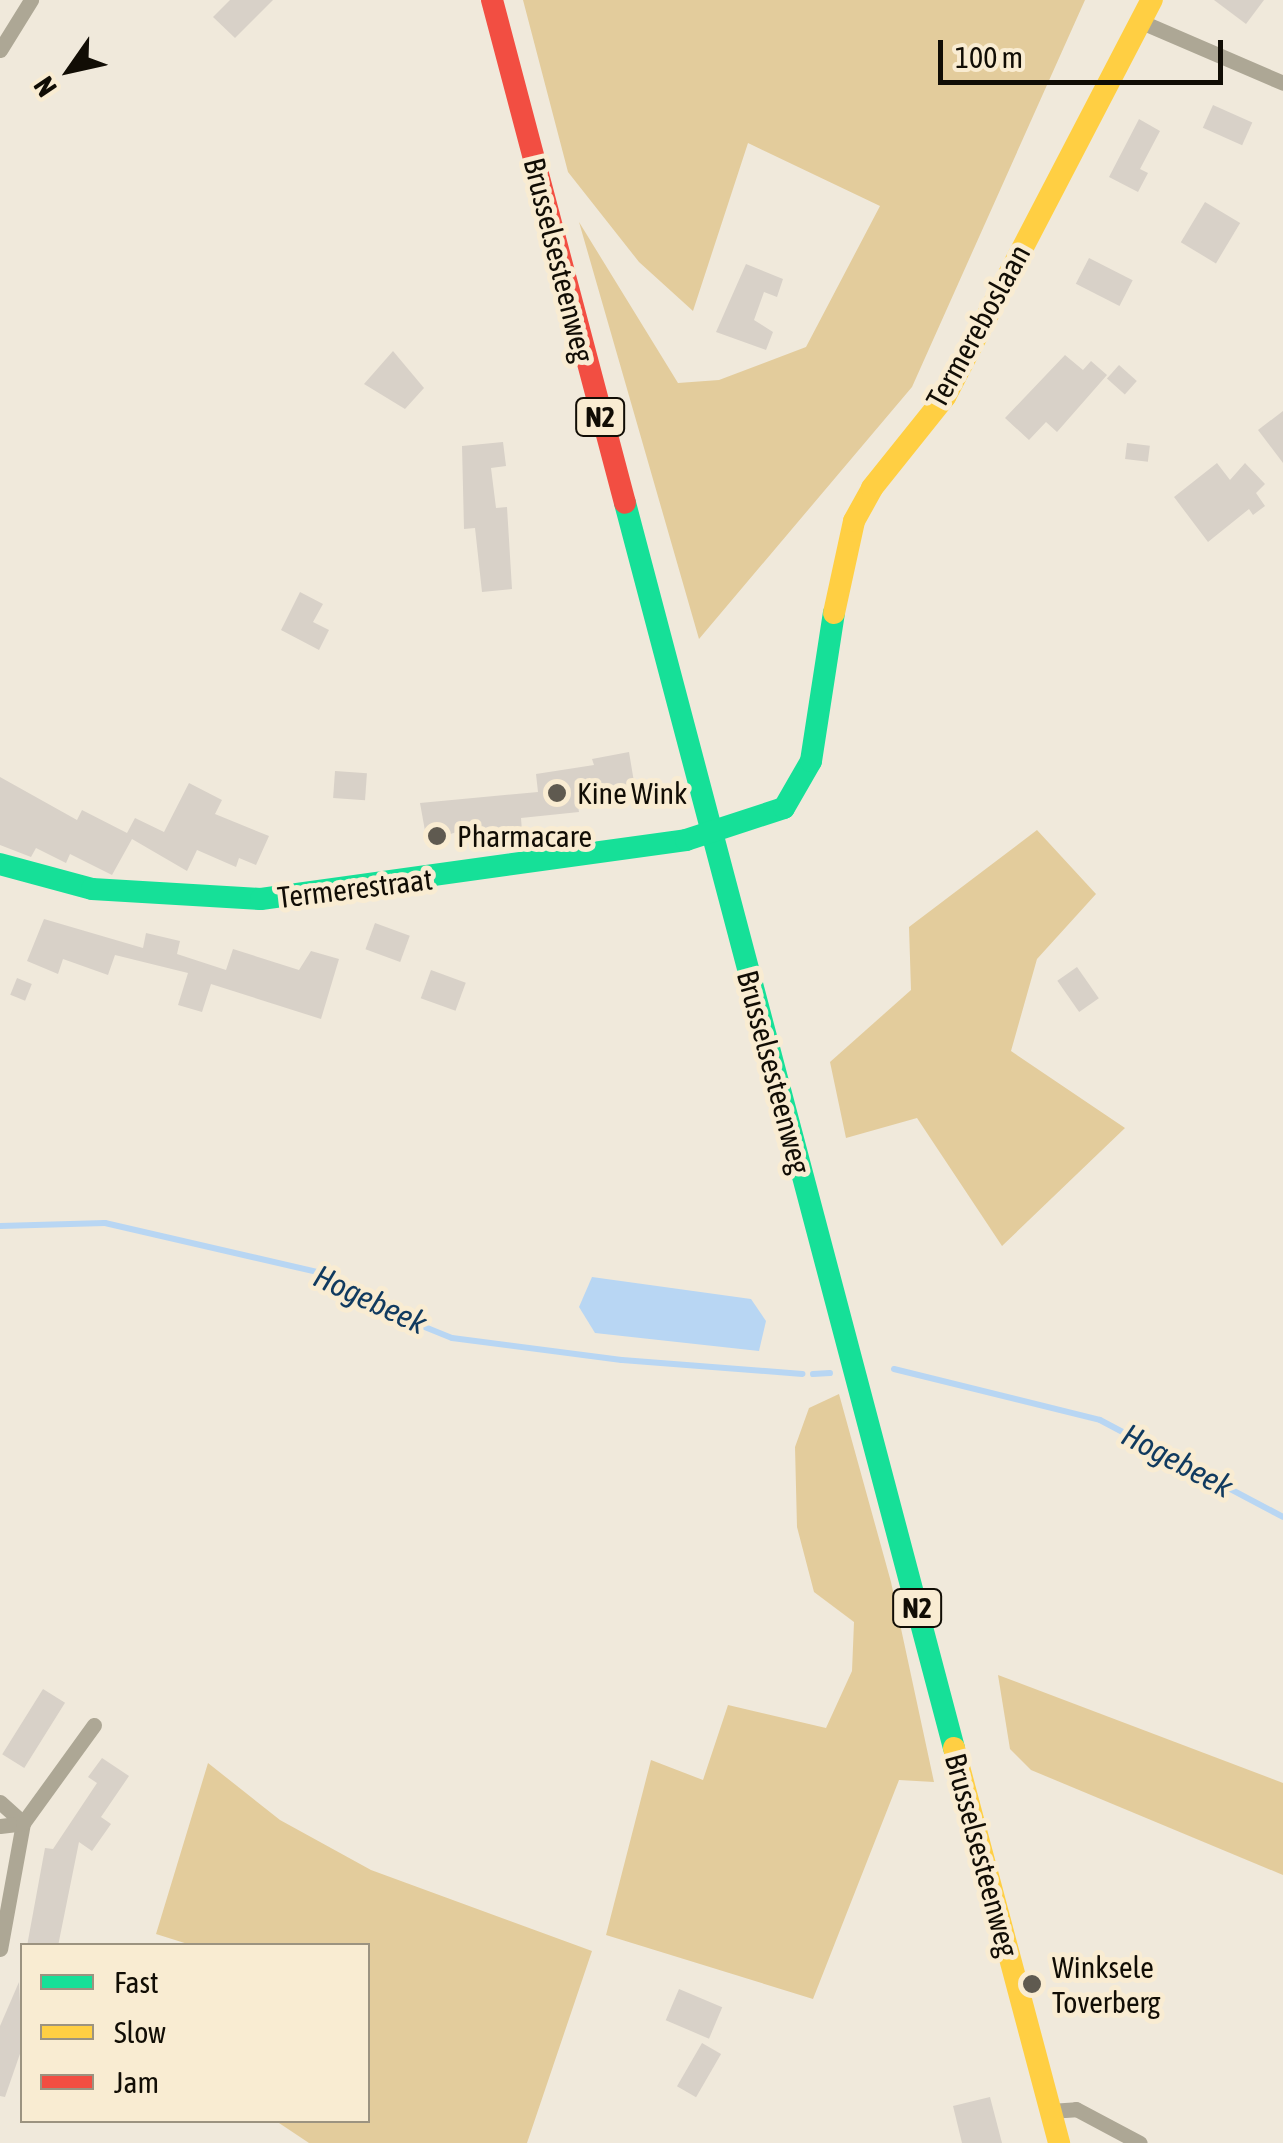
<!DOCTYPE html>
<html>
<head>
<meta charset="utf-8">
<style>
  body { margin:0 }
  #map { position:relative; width:1283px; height:2143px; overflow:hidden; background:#f0e9db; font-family:"Asap Condensed",sans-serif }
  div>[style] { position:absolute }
  .green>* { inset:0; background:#e3cc9c }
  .water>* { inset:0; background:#b8d6f3 }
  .stream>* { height:6px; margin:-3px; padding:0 3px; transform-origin:3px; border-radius:3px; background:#b8d6f3 }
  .building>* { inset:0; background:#d8d1c8; transform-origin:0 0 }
  .street>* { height:15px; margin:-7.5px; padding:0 7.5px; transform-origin:7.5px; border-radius:7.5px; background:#ada795 }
  .fast>* { height:22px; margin:-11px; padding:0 11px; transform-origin:11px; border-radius:11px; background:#16e098 }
  .slow>* { height:22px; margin:-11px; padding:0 11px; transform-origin:11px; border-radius:11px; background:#ffcf43 }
  .jam>* { height:22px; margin:-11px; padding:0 11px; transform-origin:11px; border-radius:11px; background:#f24e42 }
  .dots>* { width:28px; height:28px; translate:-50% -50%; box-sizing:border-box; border:5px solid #f9ecd2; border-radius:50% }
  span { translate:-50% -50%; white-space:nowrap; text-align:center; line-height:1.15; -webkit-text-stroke:10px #f9ecd2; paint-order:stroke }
  .shield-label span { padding:2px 8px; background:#f9ecd2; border:2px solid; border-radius:8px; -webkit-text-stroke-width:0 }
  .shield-label { font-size:28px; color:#110d05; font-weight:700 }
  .street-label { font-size:30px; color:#110d05 }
  .poi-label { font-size:30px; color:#110d05 }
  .left { translate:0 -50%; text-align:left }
  .water-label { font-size:32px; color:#103a5f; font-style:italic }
  .legend { position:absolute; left:20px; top:1943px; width:350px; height:180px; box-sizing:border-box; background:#f9ecd2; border:2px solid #9c9380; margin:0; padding:12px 18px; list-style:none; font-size:30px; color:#110d05 }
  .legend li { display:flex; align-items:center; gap:20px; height:50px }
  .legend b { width:50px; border:2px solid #9c9380 }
  .north { position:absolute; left:20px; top:20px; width:100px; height:100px; -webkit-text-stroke:8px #f9ecd2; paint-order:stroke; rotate:236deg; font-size:28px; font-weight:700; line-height:40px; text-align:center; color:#110d05 }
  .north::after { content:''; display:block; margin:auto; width:35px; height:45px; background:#110d05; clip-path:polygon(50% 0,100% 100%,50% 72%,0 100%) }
  .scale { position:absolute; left:938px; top:40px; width:285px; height:45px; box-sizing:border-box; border:5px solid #110d05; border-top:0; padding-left:12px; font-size:30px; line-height:35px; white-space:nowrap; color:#110d05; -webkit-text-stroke:8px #f9ecd2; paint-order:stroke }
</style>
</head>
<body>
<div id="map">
  <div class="green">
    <div style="clip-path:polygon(523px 0,1085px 0,912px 387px,699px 639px,579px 222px,678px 383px,719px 380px,806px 347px,880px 206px,748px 143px,693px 311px,639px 262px,568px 172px)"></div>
    <div style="clip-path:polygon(1037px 830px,1096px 894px,1037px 959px,1011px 1051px,1125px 1128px,1002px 1246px,917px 1118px,846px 1138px,830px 1062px,911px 990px,909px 927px)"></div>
    <div style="clip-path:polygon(839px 1394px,891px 1582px,934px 1782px,899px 1780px,813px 1999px,606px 1935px,651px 1760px,703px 1780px,728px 1705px,826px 1728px,852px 1671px,854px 1622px,814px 1592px,797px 1527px,795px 1447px,809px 1408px)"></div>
    <div style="clip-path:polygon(998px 1675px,1283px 1783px,1283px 1875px,1031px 1770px,1010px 1749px)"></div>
    <div style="clip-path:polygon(208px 1763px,280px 1820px,371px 1870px,592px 1951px,527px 2143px,309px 2143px,276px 2121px,368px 2120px,368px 1946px,191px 1945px,156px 1934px)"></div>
  </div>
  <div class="water">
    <div style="clip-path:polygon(592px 1277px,751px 1299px,766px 1321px,759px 1351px,595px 1333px,579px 1307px)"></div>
  </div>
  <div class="stream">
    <div style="left:0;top:1226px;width:105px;rotate:-1.6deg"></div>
    <div style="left:105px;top:1223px;width:232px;rotate:13deg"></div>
    <div style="left:331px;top:1275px;width:81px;rotate:31.3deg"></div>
    <div style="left:400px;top:1317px;width:56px;rotate:22deg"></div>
    <div style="left:452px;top:1338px;width:171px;rotate:7.4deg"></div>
    <div style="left:622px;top:1360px;width:181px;rotate:4.4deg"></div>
    <div style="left:894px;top:1369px;width:212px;rotate:13.9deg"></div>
    <div style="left:1100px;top:1420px;width:207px;rotate:27.9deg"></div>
    <div style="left:813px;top:1374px;width:17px;rotate:-3deg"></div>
  </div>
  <div class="building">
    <div style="clip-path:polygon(230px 0,273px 0,235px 38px,213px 17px)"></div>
    <div style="clip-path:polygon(1214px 0,1264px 0,1246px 24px)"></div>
    <div style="left:1213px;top:105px;width:43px;height:25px;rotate:24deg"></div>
    <div style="clip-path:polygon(1139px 119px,1160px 131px,1140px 169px,1148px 173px,1138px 192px,1109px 177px)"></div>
    <div style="left:1205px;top:202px;width:41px;height:47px;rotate:31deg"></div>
    <div style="left:1089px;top:258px;width:49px;height:29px;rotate:27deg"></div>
    <div style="clip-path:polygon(746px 264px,783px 279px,777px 297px,764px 292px,754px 320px,773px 332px,766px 350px,716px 332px)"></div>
    <div style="clip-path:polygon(393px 351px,424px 388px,405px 409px,364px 384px)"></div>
    <div style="clip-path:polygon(1065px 355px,1083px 370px,1091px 361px,1107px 375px,1057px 432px,1046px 422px,1029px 440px,1005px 418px)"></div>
    <div style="left:1119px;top:365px;width:24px;height:18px;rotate:42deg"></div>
    <div style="clip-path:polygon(1283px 411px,1283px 463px,1258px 430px)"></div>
    <div style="clip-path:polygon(503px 442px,506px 466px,491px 468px,496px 508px,507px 507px,512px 589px,482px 592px,475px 528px,464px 529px,462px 446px)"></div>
    <div style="left:1127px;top:443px;width:23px;height:16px;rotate:7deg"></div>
    <div style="clip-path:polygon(1217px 463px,1230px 480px,1245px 463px,1265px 484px,1256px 493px,1265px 506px,1253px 515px,1249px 509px,1208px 542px,1174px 497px)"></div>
    <div style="clip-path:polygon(300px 592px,323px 604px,313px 622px,329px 630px,319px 650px,281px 630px)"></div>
    <div style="clip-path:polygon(629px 752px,635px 788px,577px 799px,579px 812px,521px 818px,522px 831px,481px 836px,480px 824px,427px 842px,420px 803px,538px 792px,536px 774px,594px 765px,592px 759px)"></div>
    <div style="left:335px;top:771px;width:32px;height:27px;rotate:4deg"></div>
    <div style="clip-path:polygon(0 777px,77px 820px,82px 810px,127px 833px,135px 818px,164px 832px,189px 783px,222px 800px,215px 814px,269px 836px,256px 865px,239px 858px,236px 867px,197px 850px,187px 871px,132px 839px,112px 875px,70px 854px,66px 863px,36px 848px,31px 857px,0 845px)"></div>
    <div style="clip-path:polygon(44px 919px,143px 948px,146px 933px,180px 941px,177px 954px,226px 970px,233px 949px,299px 970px,311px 951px,339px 959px,321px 1019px,211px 984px,202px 1012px,178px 1005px,188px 973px,115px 955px,108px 975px,63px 959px,58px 974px,27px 961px)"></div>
    <div style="left:375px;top:923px;width:37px;height:28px;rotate:20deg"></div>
    <div style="left:1077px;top:967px;width:38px;height:24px;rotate:55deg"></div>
    <div style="left:431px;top:970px;width:37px;height:30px;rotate:20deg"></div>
    <div style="left:17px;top:978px;width:16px;height:18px;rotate:22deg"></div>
    <div style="left:43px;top:1689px;width:26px;height:77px;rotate:32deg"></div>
    <div style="clip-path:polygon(102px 1758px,129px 1776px,101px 1817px,111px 1824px,92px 1851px,79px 1842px,58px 1946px,27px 1946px,45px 1848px,53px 1849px,97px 1783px,88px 1777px)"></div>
    <div style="clip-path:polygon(19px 1982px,22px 2048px,5px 2097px,0 2096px,0 2026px)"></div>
    <div style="left:679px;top:1989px;width:47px;height:34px;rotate:23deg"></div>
    <div style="left:702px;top:2043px;width:22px;height:50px;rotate:30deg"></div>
    <div style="clip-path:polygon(990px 2097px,1002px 2143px,962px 2143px,953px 2106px)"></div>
  </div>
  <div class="street">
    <div style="left:1144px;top:23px;width:151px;rotate:23.3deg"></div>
    <div style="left:0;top:50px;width:59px;rotate:-58.2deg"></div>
    <div style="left:0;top:1802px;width:31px;rotate:42deg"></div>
    <div style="left:23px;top:1823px;width:128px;rotate:100.3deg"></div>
    <div style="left:0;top:1826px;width:23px;rotate:-7deg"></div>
    <div style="left:23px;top:1823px;width:121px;rotate:-54.1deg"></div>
    <div style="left:1050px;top:2111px;width:26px;rotate:-4deg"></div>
    <div style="left:1076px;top:2109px;width:72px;rotate:28deg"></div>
  </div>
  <div class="fast">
    <div style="left:625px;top:503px;width:1288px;rotate:75.2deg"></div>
    <div style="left:0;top:864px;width:95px;rotate:15.2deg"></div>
    <div style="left:92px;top:889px;width:169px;rotate:3.4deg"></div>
    <div style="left:261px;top:899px;width:429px;rotate:-7.9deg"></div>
    <div style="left:686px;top:840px;width:103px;rotate:-18.1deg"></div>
    <div style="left:784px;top:808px;width:54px;rotate:-60.1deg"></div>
    <div style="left:811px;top:761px;width:150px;rotate:-81.2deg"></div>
  </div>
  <div class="slow">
    <div style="left:834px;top:613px;width:94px;rotate:-77.7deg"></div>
    <div style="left:854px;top:521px;width:38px;rotate:-61deg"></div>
    <div style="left:872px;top:488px;width:117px;rotate:-51.3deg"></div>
    <div style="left:945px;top:397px;width:448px;rotate:-62.5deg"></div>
    <div style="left:954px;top:1748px;width:409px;rotate:75.1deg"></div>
  </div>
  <div class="jam">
    <div style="left:492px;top:0;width:520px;rotate:75.19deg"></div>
  </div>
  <div class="dots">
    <div style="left:557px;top:793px;background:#5f5a50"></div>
    <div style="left:437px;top:836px;background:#5f5a50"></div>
    <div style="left:1032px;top:1984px;background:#5f5a50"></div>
  </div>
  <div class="shield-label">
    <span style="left:600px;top:417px">N2</span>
    <span style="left:917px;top:1608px">N2</span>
  </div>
  <div class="street-label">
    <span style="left:559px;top:260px;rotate:76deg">Brusselsesteenweg</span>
    <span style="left:978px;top:326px;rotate:-61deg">Termereboslaan</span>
    <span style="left:355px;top:888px;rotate:-7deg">Termerestraat</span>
    <span style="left:774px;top:1072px;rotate:75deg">Brusselsesteenweg</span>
    <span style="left:982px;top:1855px;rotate:75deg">Brusselsesteenweg</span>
  </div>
  <div class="poi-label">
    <span class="left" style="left:577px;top:793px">Kine Wink</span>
    <span class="left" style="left:457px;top:836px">Pharmacare</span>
    <span class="left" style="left:1052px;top:1984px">Winksele<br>Toverberg</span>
  </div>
  <div class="water-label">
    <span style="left:370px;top:1300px;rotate:25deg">Hogebeek</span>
    <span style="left:1177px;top:1461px;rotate:28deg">Hogebeek</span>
  </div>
  <ul class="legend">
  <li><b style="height:12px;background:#16e098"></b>Fast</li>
  <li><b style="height:12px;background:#ffcf43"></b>Slow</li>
  <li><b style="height:12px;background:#f24e42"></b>Jam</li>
  </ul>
  <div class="north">N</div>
  <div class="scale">100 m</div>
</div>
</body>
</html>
